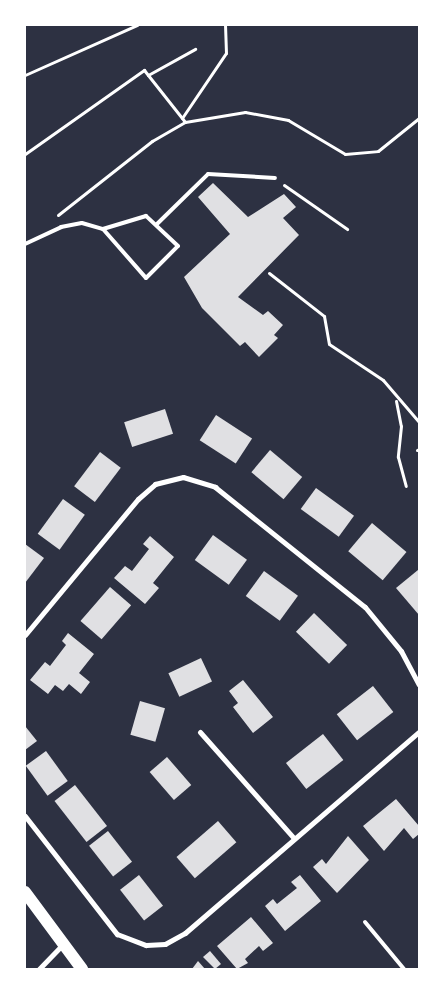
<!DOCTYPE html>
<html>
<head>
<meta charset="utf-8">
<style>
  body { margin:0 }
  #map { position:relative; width:444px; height:994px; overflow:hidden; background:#2d3142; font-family:Poppins,sans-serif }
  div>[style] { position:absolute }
  .building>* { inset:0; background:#e0e0e3; transform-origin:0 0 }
  .path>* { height:3px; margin:-1.5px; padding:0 1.5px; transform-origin:1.5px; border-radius:1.5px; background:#fff }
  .service>* { height:4px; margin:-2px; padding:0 2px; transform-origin:2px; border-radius:2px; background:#fff }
  .minor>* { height:5px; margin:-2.5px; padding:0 2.5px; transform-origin:2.5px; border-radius:2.5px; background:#fff }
  .primary>* { height:12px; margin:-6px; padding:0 6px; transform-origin:6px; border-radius:6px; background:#fff }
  span { translate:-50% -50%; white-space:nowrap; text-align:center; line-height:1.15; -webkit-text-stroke:5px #fff; paint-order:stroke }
  .frame { position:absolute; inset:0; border:26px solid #fff; pointer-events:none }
</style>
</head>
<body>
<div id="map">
  <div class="building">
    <div style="clip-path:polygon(213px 183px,248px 217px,284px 194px,296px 207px,283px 218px,299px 235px,238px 297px,263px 315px,268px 311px,283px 325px,274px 335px,278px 338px,259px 357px,245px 342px,240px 346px,202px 308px,184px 277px,230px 234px,198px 197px)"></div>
    <div style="left:165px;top:409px;width:26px;height:43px;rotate:72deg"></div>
    <div style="left:216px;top:415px;width:43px;height:30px;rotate:33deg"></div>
    <div style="left:270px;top:450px;width:42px;height:29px;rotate:40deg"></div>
    <div style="left:100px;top:452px;width:26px;height:43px;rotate:37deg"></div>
    <div style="left:316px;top:488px;width:47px;height:26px;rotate:36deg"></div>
    <div style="left:63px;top:499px;width:27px;height:43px;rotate:36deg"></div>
    <div style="left:372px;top:523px;width:45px;height:37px;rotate:40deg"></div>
    <div style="left:213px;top:535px;width:42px;height:31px;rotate:36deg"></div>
    <div style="clip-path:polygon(150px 536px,174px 557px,153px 583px,159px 588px,145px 604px,114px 578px,125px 566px,132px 571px,149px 549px,143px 544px)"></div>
    <div style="clip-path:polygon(25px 544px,44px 558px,25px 583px)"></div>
    <div style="clip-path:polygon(418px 570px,419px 572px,419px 615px,396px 588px)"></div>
    <div style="left:264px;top:571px;width:42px;height:31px;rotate:36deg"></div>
    <div style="left:110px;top:587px;width:28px;height:45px;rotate:41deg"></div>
    <div style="left:314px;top:613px;width:46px;height:26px;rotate:44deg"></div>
    <div style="clip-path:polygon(68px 633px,94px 654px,79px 673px,90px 682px,81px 694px,69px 684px,63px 691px,55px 685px,48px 694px,30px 680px,45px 662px,50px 666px,66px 645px,62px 641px)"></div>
    <div style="left:201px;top:658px;width:26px;height:36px;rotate:65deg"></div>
    <div style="clip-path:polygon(243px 680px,273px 717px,253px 733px,233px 707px,238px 703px,229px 691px)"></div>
    <div style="left:373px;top:686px;width:33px;height:46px;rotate:52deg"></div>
    <div style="left:140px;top:701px;width:26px;height:35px;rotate:16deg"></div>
    <div style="clip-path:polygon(25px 726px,37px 741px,25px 750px)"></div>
    <div style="left:323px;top:734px;width:33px;height:47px;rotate:52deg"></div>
    <div style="left:46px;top:751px;width:37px;height:25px;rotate:54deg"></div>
    <div style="left:167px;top:757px;width:37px;height:23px;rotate:49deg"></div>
    <div style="left:75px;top:785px;width:52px;height:26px;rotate:52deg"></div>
    <div style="clip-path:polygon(396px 799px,419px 826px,419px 834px,413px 839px,404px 828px,384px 851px,363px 826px)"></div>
    <div style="left:218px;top:821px;width:28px;height:55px;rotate:49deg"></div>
    <div style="left:108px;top:831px;width:39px;height:24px;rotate:52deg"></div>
    <div style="clip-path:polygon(348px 836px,369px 860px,337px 893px,313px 867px,322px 859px,326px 864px)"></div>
    <div style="left:139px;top:875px;width:39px;height:24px;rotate:52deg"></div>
    <div style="clip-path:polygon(300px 875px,321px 901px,285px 931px,265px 906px,273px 899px,277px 904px,297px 888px,291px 882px)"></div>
    <div style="clip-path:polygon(251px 917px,273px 943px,263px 951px,259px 946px,245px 959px,248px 963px,237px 969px,217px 946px)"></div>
    <div style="clip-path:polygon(210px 951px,221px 964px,215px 969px,203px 957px)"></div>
    <div style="clip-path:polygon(198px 961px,205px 969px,192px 969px)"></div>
  </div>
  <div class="path">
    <div style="left:25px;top:75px;width:123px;rotate:-24.1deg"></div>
    <div style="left:148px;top:75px;width:54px;rotate:-29deg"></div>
    <div style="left:182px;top:118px;width:78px;rotate:-55.9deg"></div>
    <div style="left:226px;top:53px;width:28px;rotate:-92deg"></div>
    <div style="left:25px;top:154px;width:146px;rotate:-35.2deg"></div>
    <div style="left:144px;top:70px;width:66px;rotate:51.7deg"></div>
    <div style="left:284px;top:185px;width:77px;rotate:34.9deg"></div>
    <div style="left:58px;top:215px;width:120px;rotate:-38.2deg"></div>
    <div style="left:152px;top:141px;width:38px;rotate:-30deg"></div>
    <div style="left:185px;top:122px;width:61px;rotate:-9.5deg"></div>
    <div style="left:245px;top:112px;width:44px;rotate:10.5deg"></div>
    <div style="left:288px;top:120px;width:66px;rotate:30.8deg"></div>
    <div style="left:345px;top:154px;width:33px;rotate:-5deg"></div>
    <div style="left:378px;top:151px;width:53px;rotate:-38.8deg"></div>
    <div style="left:269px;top:273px;width:70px;rotate:38deg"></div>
    <div style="left:324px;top:316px;width:28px;rotate:80deg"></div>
    <div style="left:329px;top:344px;width:65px;rotate:33.7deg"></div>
    <div style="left:383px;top:380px;width:55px;rotate:49.4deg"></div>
    <div style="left:396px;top:401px;width:25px;rotate:79deg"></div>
    <div style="left:401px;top:426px;width:31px;rotate:96deg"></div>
    <div style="left:398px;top:457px;width:30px;rotate:75deg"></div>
    <div style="left:417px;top:450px;width:2px;rotate:-27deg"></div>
  </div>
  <div class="service">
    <div style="left:157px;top:224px;width:71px;rotate:-44.4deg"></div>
    <div style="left:208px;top:174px;width:67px;rotate:3.4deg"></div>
    <div style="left:25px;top:244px;width:40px;rotate:-25deg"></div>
    <div style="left:61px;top:227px;width:21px;rotate:-11deg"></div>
    <div style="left:82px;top:223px;width:22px;rotate:16deg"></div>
    <div style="left:103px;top:229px;width:65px;rotate:48.7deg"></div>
    <div style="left:146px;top:278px;width:45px;rotate:-45deg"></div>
    <div style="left:178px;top:246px;width:44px;rotate:-136.8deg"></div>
    <div style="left:146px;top:216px;width:45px;rotate:163.2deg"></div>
    <div style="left:365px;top:922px;width:61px;rotate:50.3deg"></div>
  </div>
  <div class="minor">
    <div style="left:25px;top:635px;width:177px;rotate:-50.3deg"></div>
    <div style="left:138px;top:499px;width:23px;rotate:-41deg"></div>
    <div style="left:155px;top:484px;width:29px;rotate:-14deg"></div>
    <div style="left:183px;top:477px;width:34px;rotate:17deg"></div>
    <div style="left:215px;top:487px;width:192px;rotate:38.7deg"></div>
    <div style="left:365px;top:607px;width:57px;rotate:50.7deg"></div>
    <div style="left:401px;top:651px;width:38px;rotate:62deg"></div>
    <div style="left:200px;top:732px;width:140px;rotate:48.5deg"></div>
    <div style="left:25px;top:816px;width:150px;rotate:52.1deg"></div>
    <div style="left:117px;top:934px;width:31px;rotate:21deg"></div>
    <div style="left:146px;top:945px;width:19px;rotate:-3deg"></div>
    <div style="left:165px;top:944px;width:23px;rotate:-29deg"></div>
    <div style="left:185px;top:933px;width:308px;rotate:-40.7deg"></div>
    <div style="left:39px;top:969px;width:33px;rotate:-46deg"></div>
  </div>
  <div class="primary">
    <div style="left:25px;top:892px;width:96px;rotate:53.5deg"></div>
  </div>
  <div class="frame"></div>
</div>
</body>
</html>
